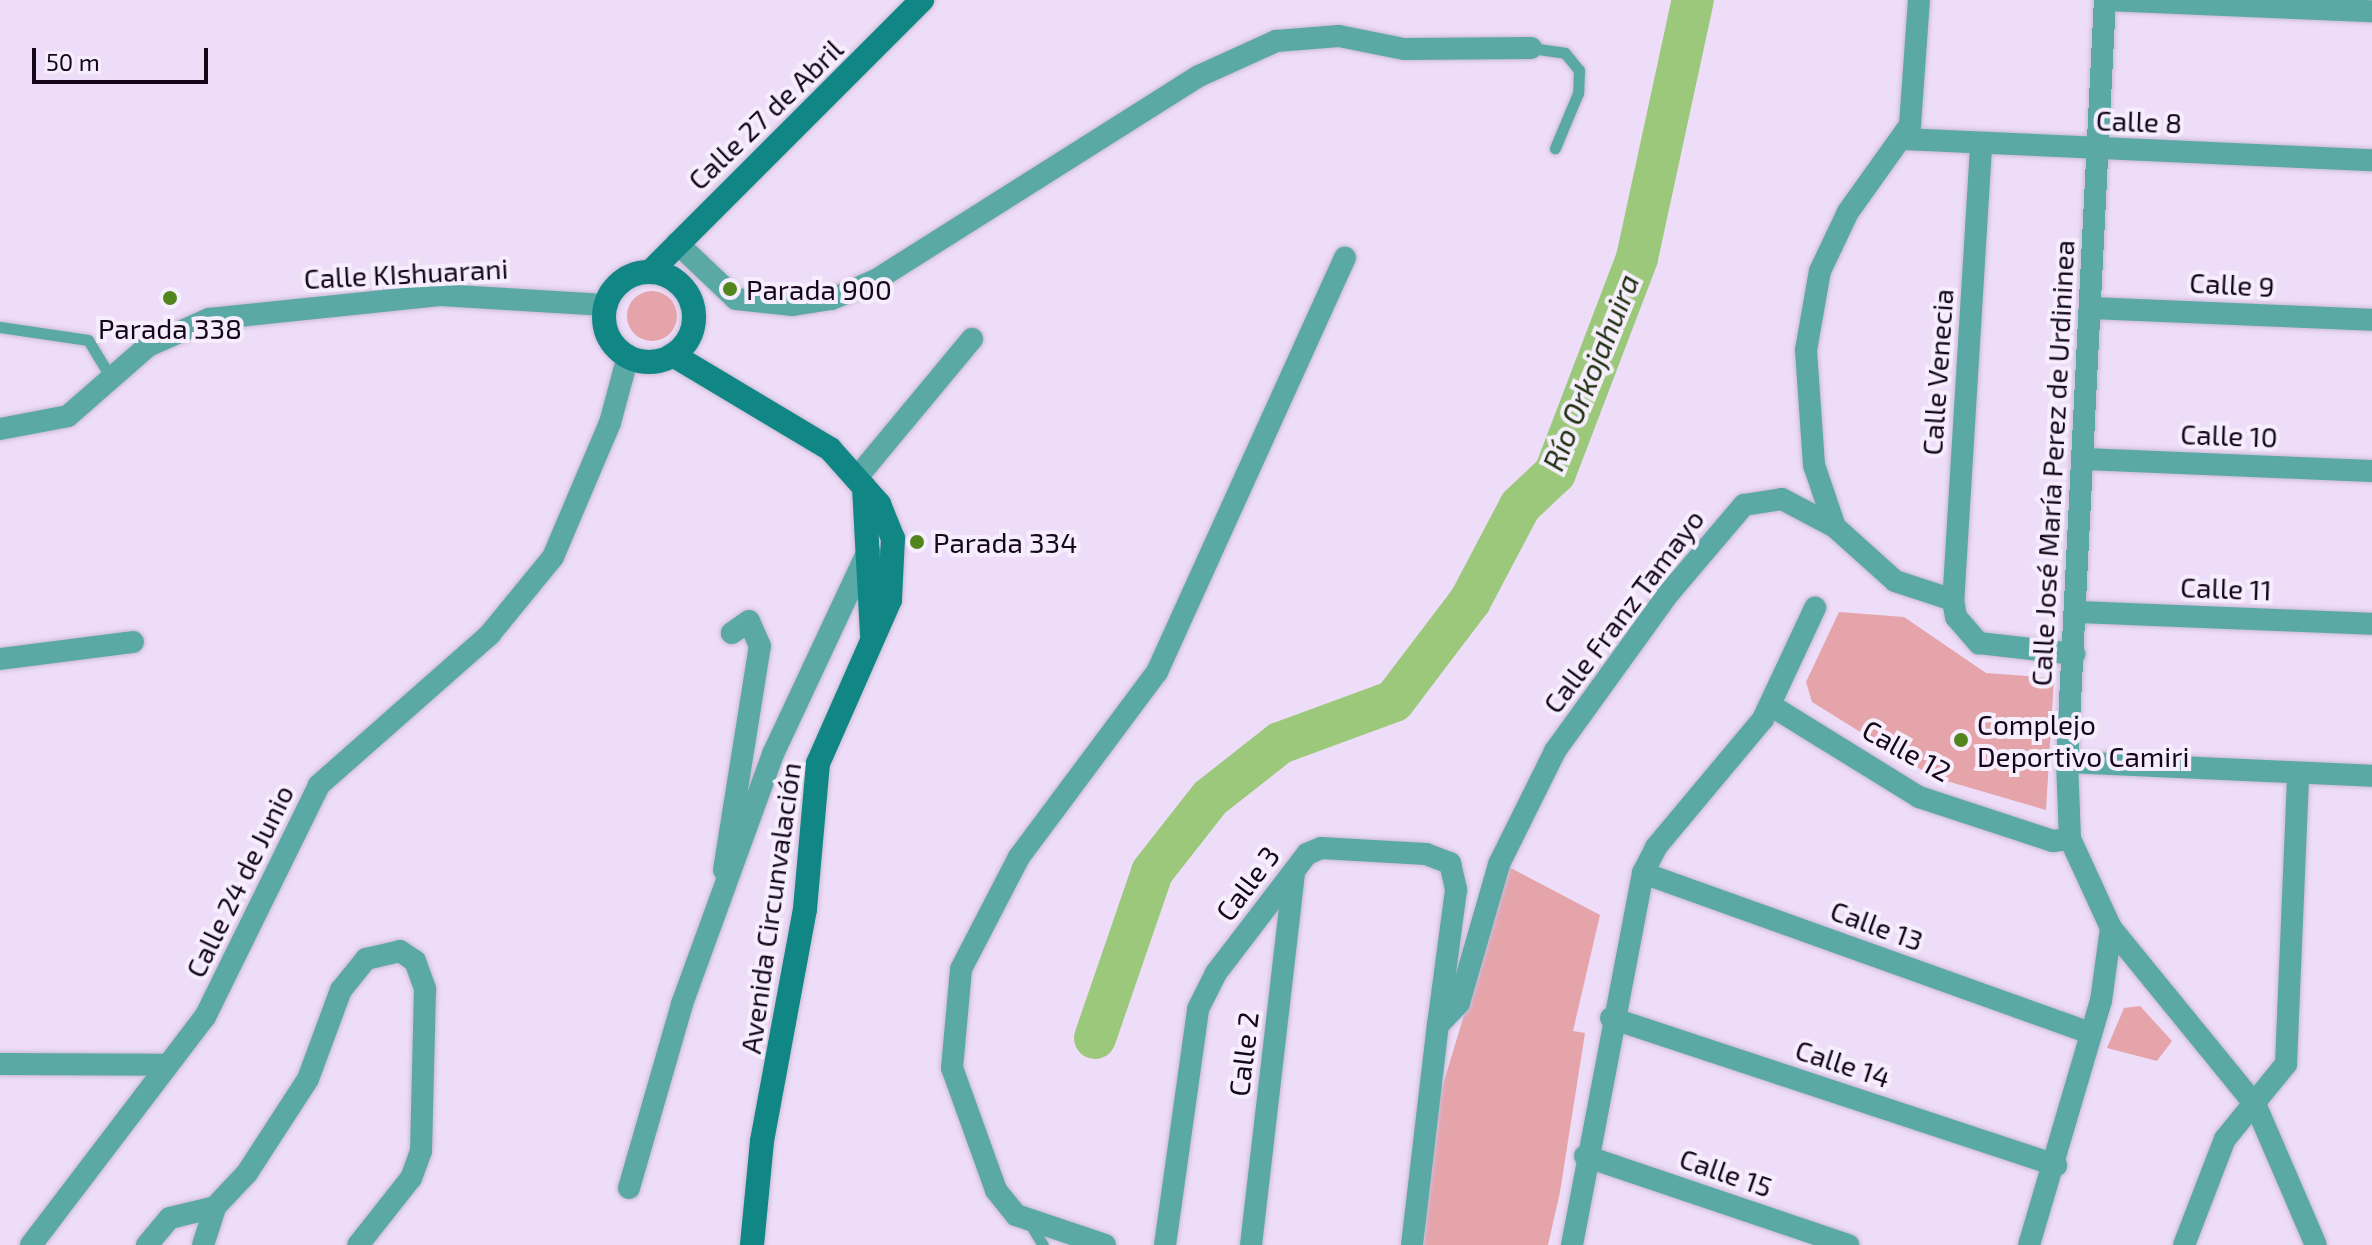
<!DOCTYPE html>
<html>
<head>
<meta charset="utf-8">
<style>
  body { margin:0 }
  #map { position:relative; width:2372px; height:1245px; overflow:hidden; background:#eeddf8; font-family:"Exo 2",sans-serif }
  div>[style] { position:absolute }
  .green>* { inset:0; background:#e5a4aa }
  .round { border-radius:50% }
  .river>* { height:42px; margin:-21px; padding:0 21px; transform-origin:21px; border-radius:21px; background:#9cc87c }
  .roads { filter:drop-shadow(0 0 2px #cbbbd5) drop-shadow(0 0 2px #cbbbd5) }
  .lane>* { height:11px; margin:-5.5px; padding:0 5.5px; transform-origin:5.5px; border-radius:5.5px; background:#5ba9a7 }
  .street>* { height:22px; margin:-11px; padding:0 11px; transform-origin:11px; border-radius:11px; background:#5ba9a7 }
  .secondary>* { height:24px; margin:-12px; padding:0 12px; transform-origin:12px; border-radius:12px; background:#108785 }
  .secondary>.ring { margin:-12px; padding:0; box-sizing:content-box; background:none; border:24px solid #108785; border-radius:50% }
  .dots>* { width:22px; height:22px; translate:-50% -50%; box-sizing:border-box; border:4px solid #f6eefc; border-radius:50% }
  span { translate:-50% -50%; white-space:nowrap; text-align:center; line-height:1.15; -webkit-text-stroke:8px #f6eefc; paint-order:stroke }
  .street-label { font-size:28px; color:#15061c }
  .poi-label { font-size:28px; color:#15061c }
  .left { translate:0 -50%; text-align:left }
  .water-label { font-size:30px; color:#1e3010; font-style:italic }
  .scale { position:absolute; left:32px; top:48px; width:176px; height:36px; box-sizing:border-box; border:4px solid #15061c; border-top:0; padding-left:10px; font-size:24px; line-height:28px; white-space:nowrap; color:#15061c; -webkit-text-stroke:6px #f6eefc; paint-order:stroke }
</style>
</head>
<body>
<div id="map">
  <div class="green">
    <div class="round" style="left:627px;top:291px;width:50px;height:50px"></div>
    <div style="clip-path:polygon(1839px 612px,1904px 617px,1986px 673px,2054px 678px,2046px 810px,1933px 777px,1812px 702px,1806px 682px)"></div>
    <div style="clip-path:polygon(1509px 867px,1600px 915px,1573px 1031px,1585px 1033px,1560px 1192px,1548px 1245px,1424px 1245px,1434px 1114px)"></div>
    <div style="clip-path:polygon(2140px 1006px,2172px 1041px,2157px 1061px,2107px 1048px,2124px 1008px)"></div>
  </div>
  <div class="river">
    <div style="left:1095px;top:1038px;width:176px;rotate:-71deg"></div>
    <div style="left:1152px;top:872px;width:94px;rotate:-51.9deg"></div>
    <div style="left:1210px;top:798px;width:89px;rotate:-38.2deg"></div>
    <div style="left:1280px;top:743px;width:121px;rotate:-20.2deg"></div>
    <div style="left:1394px;top:701px;width:126px;rotate:-52.8deg"></div>
    <div style="left:1470px;top:601px;width:107px;rotate:-62.2deg"></div>
    <div style="left:1520px;top:506px;width:48px;rotate:-43.3deg"></div>
    <div style="left:1555px;top:473px;width:230px;rotate:-69.1deg"></div>
    <div style="left:1637px;top:258px;width:264px;rotate:-77.8deg"></div>
  </div>
  <div class="roads">
    <div class="lane">
      <div style="left:1531px;top:48px;width:34px;rotate:8deg"></div>
      <div style="left:1565px;top:53px;width:22px;rotate:51deg"></div>
      <div style="left:1579px;top:70px;width:23px;rotate:92deg"></div>
      <div style="left:1578px;top:93px;width:60px;rotate:112.7deg"></div>
      <div style="left:0;top:327px;width:89px;rotate:8.4deg"></div>
      <div style="left:88px;top:340px;width:42px;rotate:58.6deg"></div>
      <div style="left:1029px;top:1222px;width:27px;rotate:59deg"></div>
    </div>
    <div class="street">
      <div style="left:2105px;top:0;width:267px;rotate:2.4deg"></div>
      <div style="left:1903px;top:139px;width:469px;rotate:2.6deg"></div>
      <div style="left:1981px;top:147px;width:454px;rotate:93.5deg"></div>
      <div style="left:1953px;top:600px;width:17px;rotate:80deg"></div>
      <div style="left:1956px;top:617px;width:35px;rotate:49deg"></div>
      <div style="left:1979px;top:643px;width:96px;rotate:6.6deg"></div>
      <div style="left:677px;top:243px;width:81px;rotate:43.5deg"></div>
      <div style="left:736px;top:299px;width:57px;rotate:6deg"></div>
      <div style="left:793px;top:305px;width:39px;rotate:-9deg"></div>
      <div style="left:832px;top:299px;width:48px;rotate:-23.4deg"></div>
      <div style="left:876px;top:280px;width:382px;rotate:-32.3deg"></div>
      <div style="left:1199px;top:76px;width:85px;rotate:-24.4deg"></div>
      <div style="left:1276px;top:41px;width:63px;rotate:-4.5deg"></div>
      <div style="left:1339px;top:36px;width:66px;rotate:11.3deg"></div>
      <div style="left:1404px;top:49px;width:127px;rotate:-0.5deg"></div>
      <div style="left:2090px;top:308px;width:282px;rotate:2.4deg"></div>
      <div style="left:0;top:429px;width:69px;rotate:-10.8deg"></div>
      <div style="left:68px;top:416px;width:106px;rotate:-41.2deg"></div>
      <div style="left:148px;top:346px;width:67px;rotate:-23.9deg"></div>
      <div style="left:209px;top:319px;width:232px;rotate:-5.9deg"></div>
      <div style="left:440px;top:295px;width:165px;rotate:3.5deg"></div>
      <div style="left:2084px;top:459px;width:288px;rotate:2.4deg"></div>
      <div style="left:859px;top:475px;width:177px;rotate:-50.3deg"></div>
      <div style="left:1835px;top:527px;width:65px;rotate:-108.7deg"></div>
      <div style="left:1814px;top:465px;width:115px;rotate:-94deg"></div>
      <div style="left:1806px;top:350px;width:80px;rotate:-80deg"></div>
      <div style="left:1820px;top:271px;width:65px;rotate:-64.6deg"></div>
      <div style="left:1848px;top:212px;width:107px;rotate:-54.5deg"></div>
      <div style="left:1910px;top:125px;width:125px;rotate:-85.9deg"></div>
      <div style="left:2077px;top:612px;width:295px;rotate:2.3deg"></div>
      <div style="left:0;top:659px;width:134px;rotate:-7.3deg"></div>
      <div style="left:1770px;top:705px;width:175px;rotate:31.7deg"></div>
      <div style="left:1919px;top:797px;width:141px;rotate:18.2deg"></div>
      <div style="left:2053px;top:841px;width:17px;rotate:-7deg"></div>
      <div style="left:2067px;top:762px;width:305px;rotate:2.6deg"></div>
      <div style="left:724px;top:870px;width:227px;rotate:-80.9deg"></div>
      <div style="left:760px;top:646px;width:27px;rotate:-114deg"></div>
      <div style="left:749px;top:621px;width:21px;rotate:145deg"></div>
      <div style="left:1643px;top:873px;width:476px;rotate:19.7deg"></div>
      <div style="left:2111px;top:928px;width:230px;rotate:50.8deg"></div>
      <div style="left:2256px;top:1106px;width:151px;rotate:66.7deg"></div>
      <div style="left:1611px;top:1018px;width:469px;rotate:18.3deg"></div>
      <div style="left:0;top:1064px;width:167px;rotate:0.3deg"></div>
      <div style="left:1585px;top:1156px;width:278px;rotate:18.7deg"></div>
      <div style="left:629px;top:1188px;width:191px;rotate:-73.9deg"></div>
      <div style="left:682px;top:1004px;width:266px;rotate:-70deg"></div>
      <div style="left:773px;top:754px;width:217px;rotate:-64.9deg"></div>
      <div style="left:865px;top:558px;width:8px;rotate:-14deg"></div>
      <div style="left:31px;top:1245px;width:287px;rotate:-52.7deg"></div>
      <div style="left:205px;top:1017px;width:258px;rotate:-63.8deg"></div>
      <div style="left:319px;top:785px;width:228px;rotate:-41.4deg"></div>
      <div style="left:490px;top:634px;width:99px;rotate:-50.7deg"></div>
      <div style="left:553px;top:557px;width:146px;rotate:-67deg"></div>
      <div style="left:610px;top:423px;width:69px;rotate:-75deg"></div>
      <div style="left:147px;top:1245px;width:35px;rotate:-50deg"></div>
      <div style="left:170px;top:1218px;width:46px;rotate:-13.7deg"></div>
      <div style="left:215px;top:1207px;width:47px;rotate:-46.7deg"></div>
      <div style="left:247px;top:1173px;width:112px;rotate:-57deg"></div>
      <div style="left:308px;top:1079px;width:95px;rotate:-69.7deg"></div>
      <div style="left:341px;top:990px;width:40px;rotate:-51deg"></div>
      <div style="left:366px;top:959px;width:35px;rotate:-13deg"></div>
      <div style="left:400px;top:951px;width:18px;rotate:34deg"></div>
      <div style="left:415px;top:961px;width:30px;rotate:70deg"></div>
      <div style="left:425px;top:989px;width:162px;rotate:91.4deg"></div>
      <div style="left:421px;top:1151px;width:29px;rotate:110deg"></div>
      <div style="left:411px;top:1178px;width:85px;rotate:128.3deg"></div>
      <div style="left:203px;top:1245px;width:40px;rotate:-72deg"></div>
      <div style="left:1105px;top:1245px;width:94px;rotate:-161.4deg"></div>
      <div style="left:1016px;top:1215px;width:32px;rotate:-129deg"></div>
      <div style="left:996px;top:1190px;width:130px;rotate:-109.8deg"></div>
      <div style="left:952px;top:1068px;width:99px;rotate:-84.8deg"></div>
      <div style="left:961px;top:969px;width:126px;rotate:-62.6deg"></div>
      <div style="left:1019px;top:857px;width:231px;rotate:-53.3deg"></div>
      <div style="left:1157px;top:672px;width:455px;rotate:-65.6deg"></div>
      <div style="left:1165px;top:1245px;width:238px;rotate:-82deg"></div>
      <div style="left:1198px;top:1009px;width:40px;rotate:-63.4deg"></div>
      <div style="left:1216px;top:973px;width:150px;rotate:-52.6deg"></div>
      <div style="left:1307px;top:854px;width:15px;rotate:-23deg"></div>
      <div style="left:1321px;top:848px;width:105px;rotate:3.3deg"></div>
      <div style="left:1426px;top:854px;width:26px;rotate:21deg"></div>
      <div style="left:1450px;top:863px;width:28px;rotate:77deg"></div>
      <div style="left:1456px;top:890px;width:136px;rotate:97.6deg"></div>
      <div style="left:1251px;top:1245px;width:374px;rotate:-83.4deg"></div>
      <div style="left:1412px;top:1245px;width:222px;rotate:-83.3deg"></div>
      <div style="left:1438px;top:1025px;width:30px;rotate:-46deg"></div>
      <div style="left:1459px;top:1003px;width:145px;rotate:-73.9deg"></div>
      <div style="left:1499px;top:864px;width:126px;rotate:-63.6deg"></div>
      <div style="left:1555px;top:751px;width:195px;rotate:-54.2deg"></div>
      <div style="left:1669px;top:593px;width:116px;rotate:-49.6deg"></div>
      <div style="left:1744px;top:505px;width:38px;rotate:-9deg"></div>
      <div style="left:1782px;top:499px;width:60px;rotate:27.8deg"></div>
      <div style="left:1835px;top:527px;width:81px;rotate:42deg"></div>
      <div style="left:1895px;top:581px;width:61px;rotate:18.1deg"></div>
      <div style="left:1572px;top:1245px;width:379px;rotate:-79.2deg"></div>
      <div style="left:1643px;top:873px;width:29px;rotate:-63deg"></div>
      <div style="left:1656px;top:847px;width:167px;rotate:-50.1deg"></div>
      <div style="left:1763px;top:719px;width:123px;rotate:-64.9deg"></div>
      <div style="left:2029px;top:1245px;width:254px;rotate:-73.6deg"></div>
      <div style="left:2101px;top:1001px;width:74px;rotate:-82.2deg"></div>
      <div style="left:2111px;top:928px;width:98px;rotate:-114.7deg"></div>
      <div style="left:2070px;top:839px;width:77px;rotate:-92.2deg"></div>
      <div style="left:2067px;top:762px;width:763px;rotate:-87.15deg"></div>
      <div style="left:2184px;top:1245px;width:114px;rotate:-68.9deg"></div>
      <div style="left:2225px;top:1139px;width:97px;rotate:-50.9deg"></div>
      <div style="left:2286px;top:1064px;width:291px;rotate:-87.6deg"></div>
    </div>
    <div class="secondary">
      <div style="left:650px;top:272px;width:385px;rotate:-45deg"></div>
      <div class="ring" style="left:604px;top:272px;width:66px;height:66px"></div>
      <div style="left:673px;top:355px;width:183px;rotate:30.9deg"></div>
      <div style="left:830px;top:449px;width:74px;rotate:48.3deg"></div>
      <div style="left:879px;top:504px;width:37px;rotate:68deg"></div>
      <div style="left:893px;top:538px;width:62px;rotate:92.8deg"></div>
      <div style="left:890px;top:600px;width:178px;rotate:113.8deg"></div>
      <div style="left:818px;top:763px;width:147px;rotate:95.1deg"></div>
      <div style="left:805px;top:909px;width:236px;rotate:100.5deg"></div>
      <div style="left:762px;top:1141px;width:104px;rotate:95.5deg"></div>
      <div style="left:864px;top:487px;width:149px;rotate:86.9deg"></div>
    </div>
  </div>
  <div class="dots">
    <div style="left:730px;top:289px;background:#52861c"></div>
    <div style="left:170px;top:298px;background:#52861c"></div>
    <div style="left:917px;top:542px;background:#52861c"></div>
    <div style="left:1961px;top:740px;background:#52861c"></div>
  </div>
  <div class="street-label">
    <span style="left:765px;top:114px;rotate:-44deg">Calle 27 de Abril</span>
    <span style="left:2139px;top:121px;rotate:2deg">Calle 8</span>
    <span style="left:406px;top:273px;rotate:-3deg">Calle KIshuarani</span>
    <span style="left:2232px;top:284px;rotate:3deg">Calle 9</span>
    <span style="left:1937px;top:372px;rotate:-86deg">Calle Venecia</span>
    <span style="left:2229px;top:435px;rotate:2deg">Calle 10</span>
    <span style="left:2052px;top:463px;rotate:-87deg">Calle José María Perez de Urdininea</span>
    <span style="left:2226px;top:588px;rotate:2deg">Calle 11</span>
    <span style="left:1623px;top:611px;rotate:-53deg">Calle Franz Tamayo</span>
    <span style="left:1907px;top:750px;rotate:29deg">Calle 12</span>
    <span style="left:239px;top:881px;rotate:-64deg">Calle 24 de Junio</span>
    <span style="left:1247px;top:883px;rotate:-53deg">Calle 3</span>
    <span style="left:770px;top:908px;rotate:-82deg">Avenida Circunvalación</span>
    <span style="left:1877px;top:925px;rotate:20deg">Calle 13</span>
    <span style="left:1243px;top:1054px;rotate:-83deg">Calle 2</span>
    <span style="left:1843px;top:1063px;rotate:18deg">Calle 14</span>
    <span style="left:1726px;top:1172px;rotate:19deg">Calle 15</span>
  </div>
  <div class="poi-label">
    <span class="left" style="left:746px;top:289px">Parada 900</span>
    <span style="left:170px;top:328px">Parada 338</span>
    <span class="left" style="left:933px;top:542px">Parada 334</span>
    <span class="left" style="left:1977px;top:740px">Complejo<br>Deportivo Camiri</span>
  </div>
  <div class="water-label">
    <span style="left:1590px;top:372px;rotate:-68deg">Río Orkojahuira</span>
  </div>
  <div class="scale">50 m</div>
</div>
</body>
</html>
